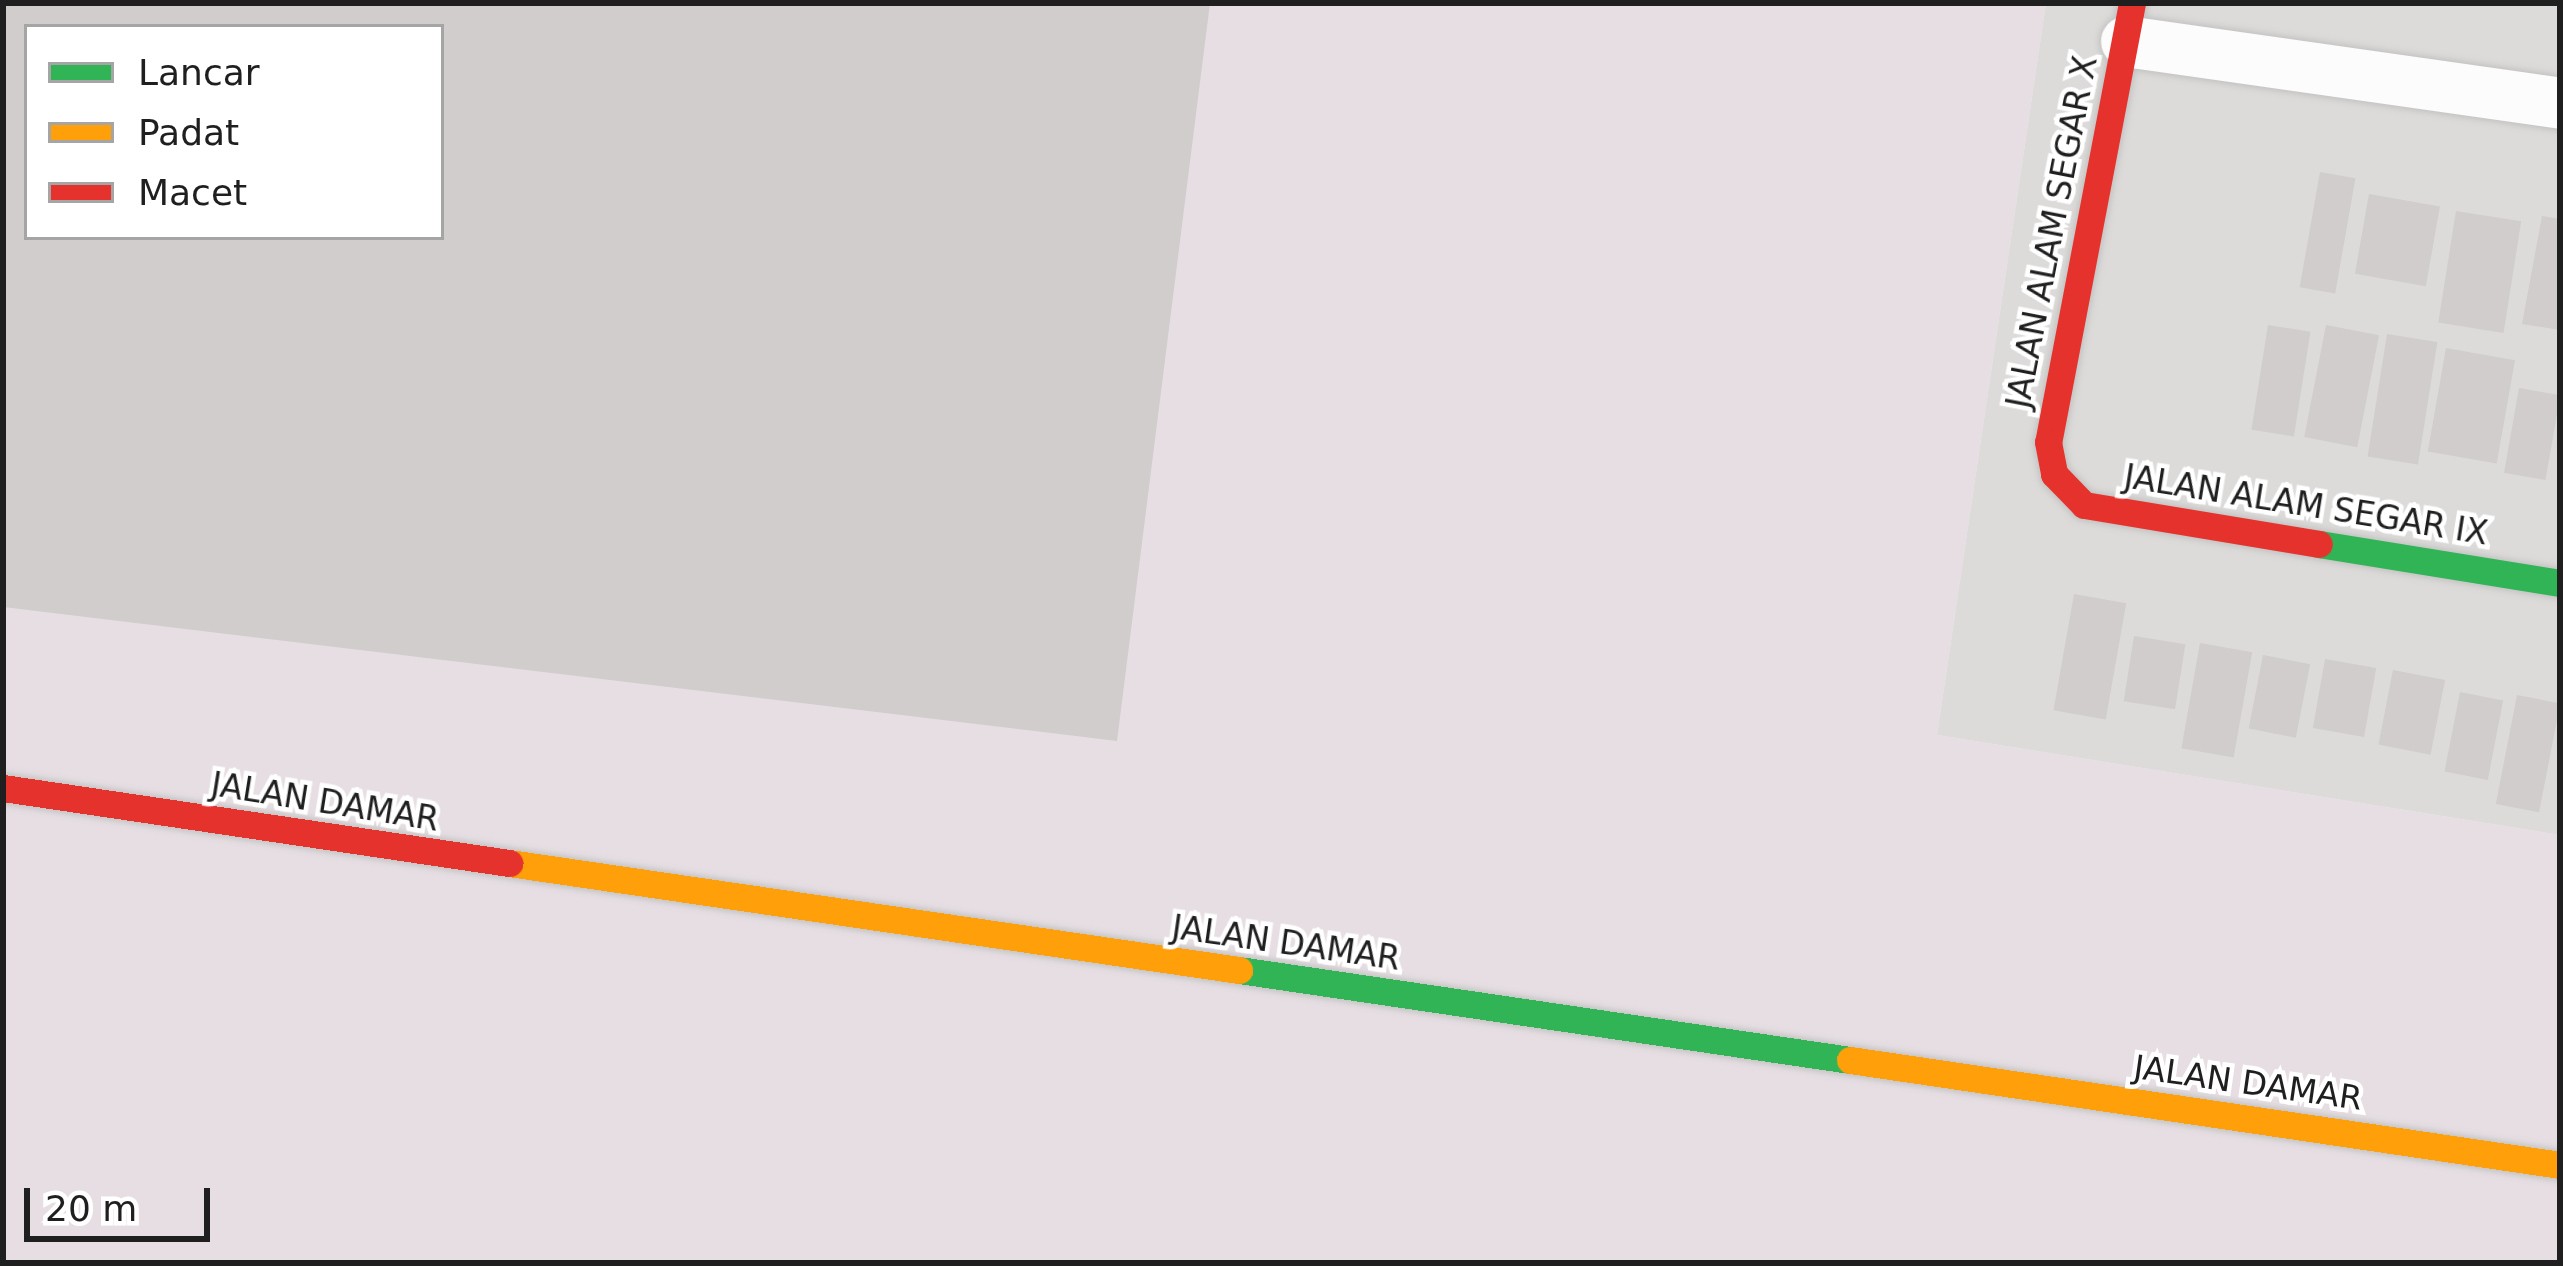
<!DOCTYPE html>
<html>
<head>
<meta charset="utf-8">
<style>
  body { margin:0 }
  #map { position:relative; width:2563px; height:1266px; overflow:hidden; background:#edebe9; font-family:"DejaVu Sans",sans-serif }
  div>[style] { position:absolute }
  .residential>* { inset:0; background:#dcdbda }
  .industrial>* { inset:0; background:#e6dee3 }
  .building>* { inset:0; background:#d0cdcc; transform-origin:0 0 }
  .roads { filter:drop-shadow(0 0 3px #c3c2c1) drop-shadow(0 0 3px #c3c2c1) }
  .street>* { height:51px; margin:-25.5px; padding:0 25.5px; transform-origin:25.5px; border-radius:25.5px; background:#fcfcfc }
  .fast>* { height:27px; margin:-13.5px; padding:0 13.5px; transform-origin:13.5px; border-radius:13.5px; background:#30b455 }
  .slow>* { height:27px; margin:-13.5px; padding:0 13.5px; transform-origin:13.5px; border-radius:13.5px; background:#ff9f0a }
  .jam>* { height:27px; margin:-13.5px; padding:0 13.5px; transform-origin:13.5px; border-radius:13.5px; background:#e5322d }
  span { translate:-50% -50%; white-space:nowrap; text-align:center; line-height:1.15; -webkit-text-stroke:9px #fff; paint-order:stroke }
  .street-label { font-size:33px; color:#1f1f1f }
  .frame { position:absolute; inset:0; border:6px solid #1f1f1f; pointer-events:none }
  .legend { position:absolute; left:24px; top:24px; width:420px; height:216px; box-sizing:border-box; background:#fff; border:3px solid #a5a5a5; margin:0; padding:15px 21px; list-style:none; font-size:36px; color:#1f1f1f }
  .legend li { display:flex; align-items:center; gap:24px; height:60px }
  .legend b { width:60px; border:3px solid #a5a5a5 }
  .scale { position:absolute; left:24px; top:1188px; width:186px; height:54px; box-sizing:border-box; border:6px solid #1f1f1f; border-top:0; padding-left:15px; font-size:36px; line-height:42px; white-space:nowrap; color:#1f1f1f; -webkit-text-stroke:9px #fff; paint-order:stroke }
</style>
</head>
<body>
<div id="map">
  <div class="residential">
    <div style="clip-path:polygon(2046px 3px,2560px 3px,2560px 835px,1937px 735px)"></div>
  </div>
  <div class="industrial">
    <div style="clip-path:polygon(evenodd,3px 3px,2046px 3px,1937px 735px,2560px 835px,2560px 1263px,3px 1263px,3px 3px,27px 27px,441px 27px,441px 237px,27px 237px,27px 27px)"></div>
  </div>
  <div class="building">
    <div style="clip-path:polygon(evenodd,3px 3px,1210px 3px,1117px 741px,3px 607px,3px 3px,27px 27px,441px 27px,441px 237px,27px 237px,27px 27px)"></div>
    <div style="left:2320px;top:172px;width:36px;height:117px;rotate:10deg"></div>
    <div style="left:2369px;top:194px;width:72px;height:81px;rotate:10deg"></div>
    <div style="left:2456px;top:211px;width:66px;height:113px;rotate:9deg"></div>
    <div style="clip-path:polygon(2542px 216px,2560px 219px,2560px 330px,2522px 324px)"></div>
    <div style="left:2268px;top:325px;width:43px;height:106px;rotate:9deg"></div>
    <div style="left:2326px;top:325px;width:54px;height:114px;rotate:11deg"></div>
    <div style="left:2387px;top:334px;width:51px;height:124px;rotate:9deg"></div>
    <div style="left:2446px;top:348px;width:70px;height:105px;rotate:10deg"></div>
    <div style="left:2519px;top:388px;width:42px;height:86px;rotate:10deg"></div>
    <div style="left:2074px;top:594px;width:53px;height:118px;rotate:10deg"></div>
    <div style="left:2134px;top:636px;width:52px;height:66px;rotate:9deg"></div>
    <div style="left:2200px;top:643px;width:53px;height:107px;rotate:10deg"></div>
    <div style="left:2263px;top:655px;width:48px;height:75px;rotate:11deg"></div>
    <div style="left:2325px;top:659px;width:52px;height:70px;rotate:10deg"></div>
    <div style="left:2393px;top:670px;width:53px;height:76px;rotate:11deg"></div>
    <div style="left:2460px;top:692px;width:44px;height:81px;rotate:11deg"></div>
    <div style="left:2517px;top:695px;width:44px;height:111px;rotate:11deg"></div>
  </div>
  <div class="roads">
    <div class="street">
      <div style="left:2126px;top:41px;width:438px;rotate:8.1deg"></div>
    </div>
    <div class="fast">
      <div style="left:2319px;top:544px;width:244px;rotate:9.2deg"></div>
      <div style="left:1239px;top:970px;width:618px;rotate:8.38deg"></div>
    </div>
    <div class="slow">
      <div style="left:509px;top:863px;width:738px;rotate:8.34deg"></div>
      <div style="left:1850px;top:1060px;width:718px;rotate:8.41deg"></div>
    </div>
    <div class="jam">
      <div style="left:2132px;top:3px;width:447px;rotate:100.8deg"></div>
      <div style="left:2048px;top:442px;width:33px;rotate:79deg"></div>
      <div style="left:2054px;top:474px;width:43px;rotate:45.9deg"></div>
      <div style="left:2084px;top:505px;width:238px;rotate:9.4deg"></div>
      <div style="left:3px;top:788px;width:512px;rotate:8.43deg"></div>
    </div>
  </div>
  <div class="street-label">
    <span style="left:2052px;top:232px;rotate:-79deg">JALAN ALAM SEGAR X</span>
    <span style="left:2306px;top:505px;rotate:9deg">JALAN ALAM SEGAR IX</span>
    <span style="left:325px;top:802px;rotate:9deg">JALAN DAMAR</span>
    <span style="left:1286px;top:943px;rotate:8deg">JALAN DAMAR</span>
    <span style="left:2248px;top:1083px;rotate:8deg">JALAN DAMAR</span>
  </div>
  <div class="frame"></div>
  <ul class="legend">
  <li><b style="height:15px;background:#30b455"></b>Lancar</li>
  <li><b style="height:15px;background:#ff9f0a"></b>Padat</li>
  <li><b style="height:15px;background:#e5322d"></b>Macet</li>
  </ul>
  <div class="scale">20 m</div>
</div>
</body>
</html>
